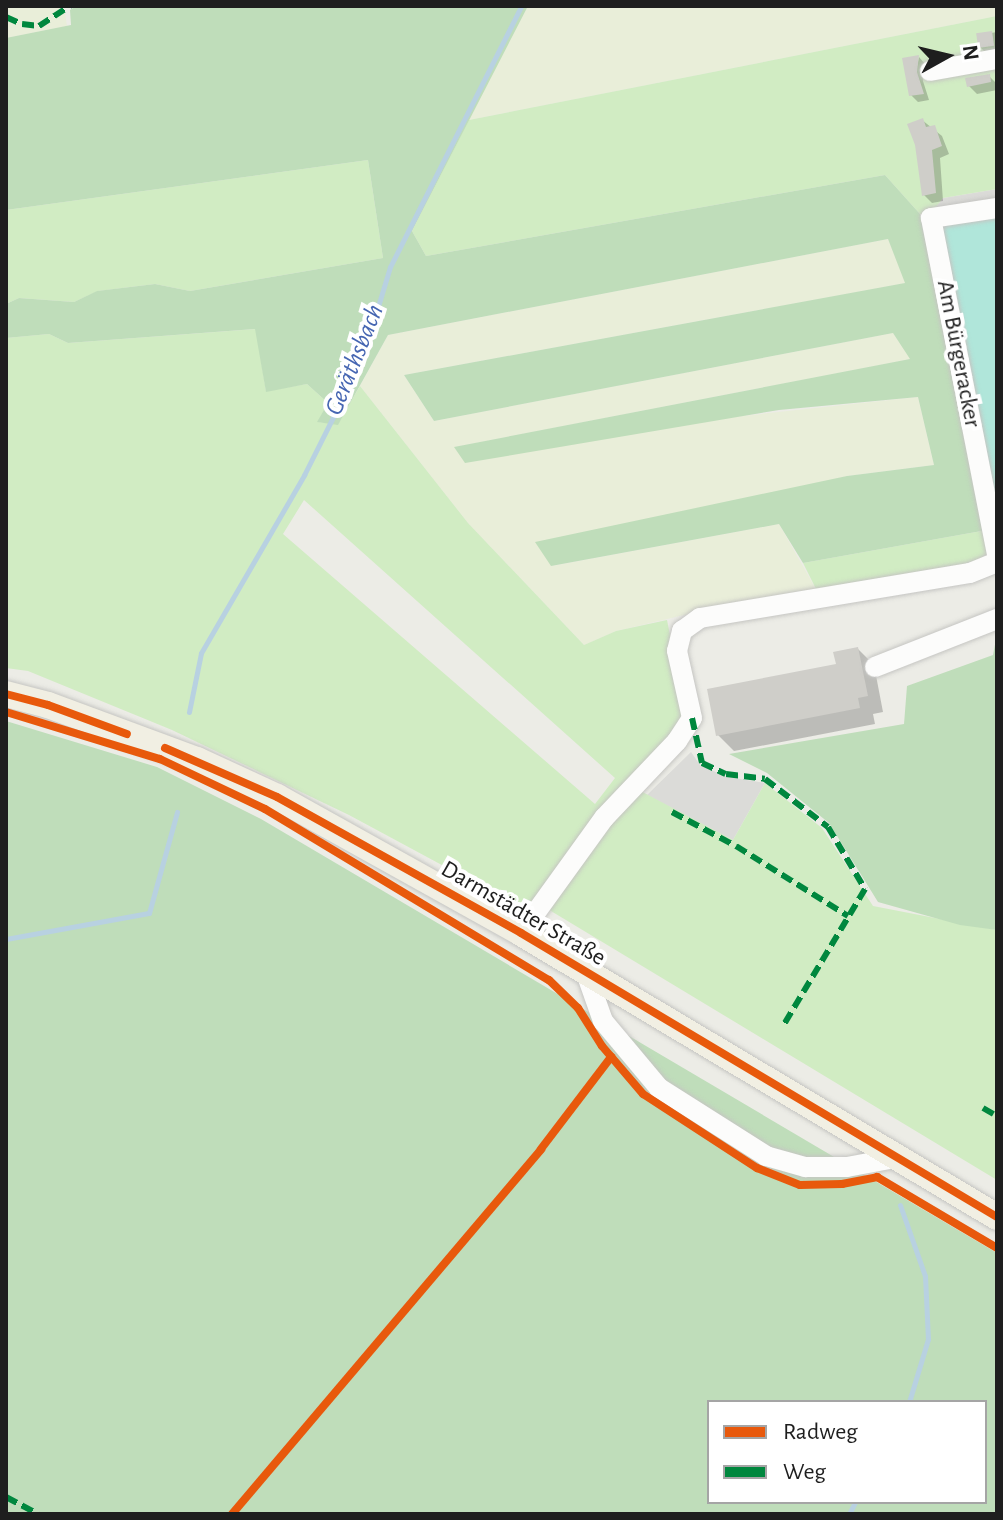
<!DOCTYPE html>
<html>
<head>
<meta charset="utf-8">
<style>
  body { margin:0 }
  #map { position:relative; width:1003px; height:1520px; overflow:hidden; background:#ecece6; font-family:"Alegreya Sans",sans-serif }
  div>[style] { position:absolute }
  .residential>* { inset:0; background:#dbdbd8 }
  .farmland>* { inset:0; background:#e9eed9 }
  .grass>* { inset:0; background:#d1ecc3 }
  .forest>* { inset:0; background:#bfddba }
  .pitch>* { inset:0; background:#b0e6da }
  .shadow>* { inset:0; background:#0003 }
  .stream>* { height:5px; margin:-2.5px; padding:0 2.5px; transform-origin:2.5px; border-radius:2.5px; background:#b8d1e1 }
  .building>* { inset:0; background:#cfcec9; transform-origin:0 0 }
  .roads { filter:drop-shadow(0 0 2px #c5c5c2) drop-shadow(0 0 2px #c5c5c2) }
  .minor>* { height:20px; margin:-10px; padding:0 10px; transform-origin:10px; border-radius:10px; background:#fcfcfb }
  .major>* { height:26px; margin:-13px; padding:0 13px; transform-origin:13px; border-radius:13px; background:#f1efe3 }
  .quiet>* { height:6px; margin-top:-3px; transform-origin:0; background:repeating-linear-gradient(90deg,#00873e 0 12px,transparent 0 18px) }
  .cycleway>* { height:8px; margin:-4px; padding:0 4px; transform-origin:4px; border-radius:4px; background:#e8590c }
  span { translate:-50% -50%; white-space:nowrap; text-align:center; line-height:1.15; -webkit-text-stroke:8px #fff; paint-order:stroke }
  .street-label { font-size:24px; color:#1e1e1e }
  .water-label { font-size:26px; color:#4666b2; font-style:italic }
  .frame { position:absolute; inset:0; border:8px solid #1e1e1e; pointer-events:none }
  .legend { position:absolute; left:707px; top:1400px; width:280px; height:104px; box-sizing:border-box; background:#fff; border:2px solid #a5a5a5; margin:0; padding:10px 14px; list-style:none; font-size:24px; color:#1e1e1e }
  .legend li { display:flex; align-items:center; gap:16px; height:40px }
  .legend b { width:40px; border:2px solid #a5a5a5 }
  .north { position:absolute; left:907px; top:16px; width:80px; height:80px; -webkit-text-stroke:6px #fff; paint-order:stroke; rotate:82deg; font-size:22px; font-weight:700; line-height:32px; text-align:center; color:#1e1e1e }
  .north::after { content:''; display:block; margin:auto; width:28px; height:36px; background:#1e1e1e; clip-path:polygon(50% 0,100% 100%,50% 72%,0 100%) }
</style>
</head>
<body>
<div id="map">
  <div class="residential">
    <div style="clip-path:polygon(997px 189px,997px 202px,932px 212px,943px 198px)"></div>
    <div style="clip-path:polygon(691px 752px,700px 765px,727px 777px,765px 783px,733px 840px,647px 795px)"></div>
  </div>
  <div class="farmland">
    <div style="clip-path:polygon(6px 6px,64px 6px,67px 26px,6px 38px)"></div>
    <div style="clip-path:polygon(528px 6px,997px 6px,997px 16px,469px 120px)"></div>
    <div style="clip-path:polygon(888px 239px,906px 283px,404px 375px,434px 421px,893px 333px,911px 359px,455px 447px,918px 397px,934px 465px,847px 476px,552px 566px,779px 524px,817px 591px,697px 612px,616px 631px,584px 645px,468px 523px,360px 386px,388px 335px)"></div>
  </div>
  <div class="grass">
    <div style="clip-path:polygon(997px 16px,997px 189px,943px 198px,932px 212px,920px 214px,885px 175px,426px 256px,412px 231px,469px 120px)"></div>
    <div style="clip-path:polygon(368px 160px,383px 258px,190px 291px,155px 284px,98px 291px,74px 302px,19px 298px,6px 304px,6px 210px)"></div>
    <div style="clip-path:polygon(evenodd,256px 329px,266px 391px,307px 384px,328px 403px,318px 422px,338px 424px,360px 386px,468px 523px,584px 645px,616px 631px,667px 620px,687px 719px,529px 912px,349px 815px,172px 730px,28px 671px,6px 668px,6px 338px,49px 334px,68px 343px,256px 329px,304px 500px,615px 778px,595px 804px,283px 534px,304px 500px)"></div>
    <div style="clip-path:polygon(987px 530px,987px 554px,973px 563px,817px 591px,803px 563px)"></div>
    <div style="clip-path:polygon(765px 783px,822px 828px,873px 906px,997px 930px,997px 1180px,546px 908px,635px 788px,733px 840px)"></div>
  </div>
  <div class="forest">
    <div style="clip-path:polygon(76px 6px,528px 6px,412px 231px,426px 256px,885px 175px,920px 214px,987px 530px,803px 563px,779px 524px,551px 566px,535px 542px,847px 476px,934px 465px,918px 397px,779px 410px,465px 463px,454px 447px,910px 359px,893px 333px,434px 421px,404px 375px,905px 283px,888px 239px,388px 335px,338px 425px,317px 422px,328px 403px,307px 384px,266px 392px,255px 329px,68px 343px,49px 334px,6px 338px,6px 304px,19px 298px,74px 302px,97px 291px,155px 284px,190px 291px,383px 258px,368px 160px,6px 210px,6px 38px,71px 25px,70px 10px)"></div>
    <div style="clip-path:polygon(997px 634px,997px 930px,960px 925px,878px 902px,829px 823px,767px 773px,729px 754px,904px 724px,907px 686px,993px 655px)"></div>
    <div style="clip-path:polygon(evenodd,6px 721px,157px 767px,261px 819px,997px 1253px,997px 1514px,6px 1514px,6px 721px,709px 1402px,985px 1402px,985px 1502px,709px 1502px,709px 1402px)"></div>
  </div>
  <div class="pitch">
    <div style="clip-path:polygon(997px 213px,997px 531px,937px 222px)"></div>
  </div>
  <div class="shadow">
    <div style="clip-path:polygon(997px 32px,997px 53px,987px 54px,981px 48px,979px 35px)"></div>
    <div style="clip-path:polygon(919px 57px,925px 64px,923px 81px,929px 100px,918px 102px,911px 95px)"></div>
    <div style="clip-path:polygon(989px 76px,997px 84px,997px 90px,977px 94px,969px 86px)"></div>
    <div style="clip-path:polygon(922px 120px,942px 136px,949px 154px,940px 158px,943px 201px,932px 203px,924px 195px)"></div>
    <div style="clip-path:polygon(858px 649px,874px 665px,883px 712px,873px 714px,875px 724px,734px 751px,718px 735px,838px 665px)"></div>
  </div>
  <div class="stream">
    <div style="left:189px;top:712px;width:60px;rotate:-78.5deg"></div>
    <div style="left:201px;top:653px;width:206px;rotate:-59.9deg"></div>
    <div style="left:304px;top:475px;width:67px;rotate:-63.4deg"></div>
    <div style="left:334px;top:415px;width:86px;rotate:-66.1deg"></div>
    <div style="left:369px;top:336px;width:72px;rotate:-73.1deg"></div>
    <div style="left:390px;top:267px;width:292px;rotate:-63.3deg"></div>
    <div style="left:6px;top:939px;width:145px;rotate:-10.3deg"></div>
    <div style="left:149px;top:913px;width:105px;rotate:-74.5deg"></div>
    <div style="left:900px;top:1205px;width:75px;rotate:70.6deg"></div>
    <div style="left:925px;top:1276px;width:63px;rotate:87.3deg"></div>
    <div style="left:928px;top:1339px;width:66px;rotate:106.8deg"></div>
    <div style="left:849px;top:1514px;width:13px;rotate:-63deg"></div>
  </div>
  <div class="building">
    <div style="left:992px;top:31px;width:15px;height:16px;rotate:82deg"></div>
    <div style="clip-path:polygon(919px 55px,917px 72px,924px 94px,909px 96px,902px 58px)"></div>
    <div style="clip-path:polygon(990px 74px,991px 82px,967px 87px,965px 78px)"></div>
    <div style="clip-path:polygon(923px 118px,926px 127px,935px 125px,942px 146px,932px 150px,936px 193px,922px 196px,915px 145px,907px 124px)"></div>
    <div style="clip-path:polygon(858px 647px,868px 696px,858px 698px,860px 708px,716px 736px,707px 689px,836px 664px,833px 652px)"></div>
  </div>
  <div class="roads">
    <div class="minor">
      <div style="left:930px;top:71px;width:68px;rotate:-10.2deg"></div>
      <div style="left:997px;top:208px;width:67px;rotate:171.4deg"></div>
      <div style="left:931px;top:218px;width:343px;rotate:78.9deg"></div>
      <div style="left:875px;top:667px;width:131px;rotate:-21.5deg"></div>
      <div style="left:521px;top:933px;width:142px;rotate:-54.2deg"></div>
      <div style="left:604px;top:818px;width:106px;rotate:-46.5deg"></div>
      <div style="left:677px;top:741px;width:27px;rotate:-57deg"></div>
      <div style="left:692px;top:718px;width:69px;rotate:-102.6deg"></div>
      <div style="left:677px;top:651px;width:21px;rotate:-76deg"></div>
      <div style="left:682px;top:631px;width:22px;rotate:-36deg"></div>
      <div style="left:700px;top:618px;width:274px;rotate:-9.5deg"></div>
      <div style="left:970px;top:573px;width:29px;rotate:-22deg"></div>
      <div style="left:586px;top:973px;width:51px;rotate:70.5deg"></div>
      <div style="left:603px;top:1021px;width:87px;rotate:50.1deg"></div>
      <div style="left:659px;top:1088px;width:127px;rotate:32.4deg"></div>
      <div style="left:766px;top:1156px;width:41px;rotate:15.8deg"></div>
      <div style="left:805px;top:1167px;width:42px"></div>
      <div style="left:847px;top:1167px;width:49px;rotate:-10.6deg"></div>
    </div>
    <div class="major">
      <div style="left:6px;top:694px;width:43px;rotate:14.7deg"></div>
      <div style="left:48px;top:705px;width:159px;rotate:20.3deg"></div>
      <div style="left:197px;top:760px;width:88px;rotate:24.8deg"></div>
      <div style="left:277px;top:797px;width:279px;rotate:29.1deg"></div>
      <div style="left:521px;top:933px;width:554px;rotate:30.82deg"></div>
    </div>
  </div>
  <div class="quiet">
    <div style="left:6px;top:17px;width:17px;rotate:24deg"></div>
    <div style="left:22px;top:24px;width:17px;rotate:7deg"></div>
    <div style="left:39px;top:26px;width:37px;rotate:-33deg"></div>
    <div style="left:692px;top:718px;width:46px;rotate:77.5deg"></div>
    <div style="left:702px;top:763px;width:26px;rotate:25deg"></div>
    <div style="left:726px;top:774px;width:39px;rotate:7deg"></div>
    <div style="left:765px;top:779px;width:79px;rotate:37.3deg"></div>
    <div style="left:828px;top:827px;width:72px;rotate:59.2deg"></div>
    <div style="left:865px;top:889px;width:160px;rotate:120.9deg"></div>
    <div style="left:672px;top:812px;width:72px;rotate:28deg"></div>
    <div style="left:736px;top:846px;width:132px;rotate:32deg"></div>
    <div style="left:983px;top:1108px;width:16px;rotate:30deg"></div>
    <div style="left:6px;top:1497px;width:36px;rotate:28deg"></div>
  </div>
  <div class="cycleway">
    <div style="left:6px;top:694px;width:43px;rotate:14.7deg"></div>
    <div style="left:48px;top:705px;width:84px;rotate:20.2deg"></div>
    <div style="left:6px;top:712px;width:161px;rotate:17deg"></div>
    <div style="left:160px;top:759px;width:116px;rotate:25.5deg"></div>
    <div style="left:265px;top:809px;width:332px;rotate:31.1deg"></div>
    <div style="left:549px;top:980px;width:40px;rotate:44deg"></div>
    <div style="left:578px;top:1008px;width:45px;rotate:57.7deg"></div>
    <div style="left:602px;top:1046px;width:63px;rotate:49.5deg"></div>
    <div style="left:643px;top:1094px;width:136px;rotate:33deg"></div>
    <div style="left:757px;top:1168px;width:46px;rotate:21.6deg"></div>
    <div style="left:800px;top:1185px;width:42px;rotate:-1.4deg"></div>
    <div style="left:842px;top:1184px;width:36px;rotate:-11deg"></div>
    <div style="left:877px;top:1177px;width:139px;rotate:30.6deg"></div>
    <div style="left:165px;top:748px;width:122px;rotate:23.6deg"></div>
    <div style="left:277px;top:797px;width:279px;rotate:29.1deg"></div>
    <div style="left:521px;top:933px;width:554px;rotate:30.82deg"></div>
    <div style="left:232px;top:1514px;width:478px;rotate:-49.7deg"></div>
    <div style="left:541px;top:1149px;width:116px;rotate:-52.7deg"></div>
  </div>
  <div class="street-label">
    <span style="left:958px;top:354px;rotate:79deg">Am Bürgeracker</span>
    <span style="left:523px;top:914px;rotate:30deg">Darmstädter Straße</span>
  </div>
  <div class="water-label">
    <span style="left:355px;top:360px;rotate:-68deg">Geräthsbach</span>
  </div>
  <div class="frame"></div>
  <ul class="legend">
  <li><b style="height:10px;background:#e8590c"></b>Radweg</li>
  <li><b style="height:10px;background:#00873e"></b>Weg</li>
  </ul>
  <div class="north">N</div>
</div>
</body>
</html>
